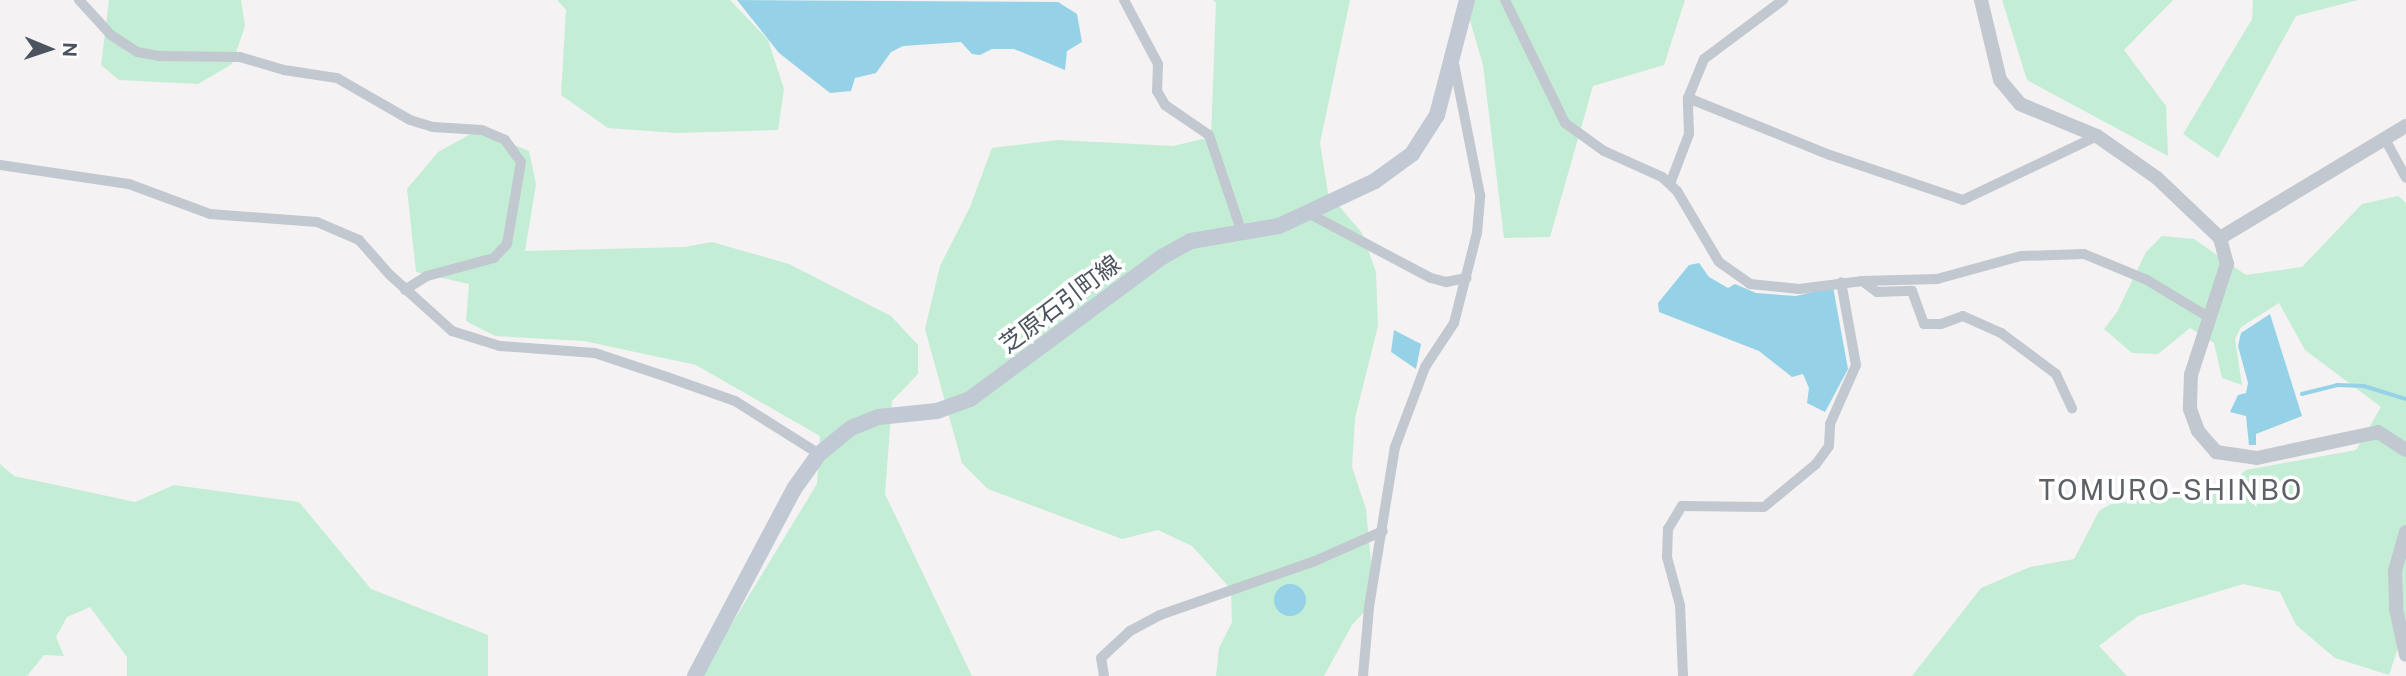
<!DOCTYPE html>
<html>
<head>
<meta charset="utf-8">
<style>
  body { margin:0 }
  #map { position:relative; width:2406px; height:676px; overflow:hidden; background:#f4f2f2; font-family:"Public Sans","Noto Sans JP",sans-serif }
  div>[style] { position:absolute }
  .green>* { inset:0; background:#c4edd6 }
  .water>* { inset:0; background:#95d2e7 }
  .round { border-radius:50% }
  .stream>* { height:3.5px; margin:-1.75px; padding:0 1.75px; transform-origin:1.75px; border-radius:1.75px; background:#95d2e7 }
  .minor>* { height:10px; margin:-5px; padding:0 5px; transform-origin:5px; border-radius:5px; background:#c1c8cf }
  .tertiary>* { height:14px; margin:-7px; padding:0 7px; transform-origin:7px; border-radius:7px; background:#c1c8cf }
  .secondary>* { height:16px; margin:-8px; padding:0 8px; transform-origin:8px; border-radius:8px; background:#c1c9d4 }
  span { translate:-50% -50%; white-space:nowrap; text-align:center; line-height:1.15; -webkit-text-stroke:7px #fff; paint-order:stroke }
  .street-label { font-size:24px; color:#4b545e }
  .quarter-label { font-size:28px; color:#5e6266; letter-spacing:2px }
  .north { position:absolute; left:14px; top:14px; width:70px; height:70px; -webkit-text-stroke:5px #fff; paint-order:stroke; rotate:92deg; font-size:19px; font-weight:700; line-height:28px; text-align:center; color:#4b545e }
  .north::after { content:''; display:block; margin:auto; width:24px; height:32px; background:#4b545e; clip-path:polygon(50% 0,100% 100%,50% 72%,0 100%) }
</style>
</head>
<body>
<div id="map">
  <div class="green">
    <div style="clip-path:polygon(109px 0,241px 0,245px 26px,232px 64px,198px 84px,119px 80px,101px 65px)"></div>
    <div style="clip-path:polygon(557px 0,730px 0,768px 40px,784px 89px,778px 130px,676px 133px,608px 128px,561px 95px,566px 10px)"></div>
    <div style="clip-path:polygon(1213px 0,1350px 0,1320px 143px,1328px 193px,1362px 233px,1376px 272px,1378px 326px,1355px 418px,1352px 467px,1366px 509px,1371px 561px,1369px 607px,1352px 625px,1324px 676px,1216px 676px,1219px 648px,1232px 622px,1231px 589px,1192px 546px,1158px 530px,1122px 539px,988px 489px,962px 463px,925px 329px,940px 266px,970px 207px,992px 148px,1058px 140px,1173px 146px,1211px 137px,1216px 3px)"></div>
    <div style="clip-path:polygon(1464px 0,1685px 0,1664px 65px,1593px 86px,1550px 237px,1504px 238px,1483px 65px)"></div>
    <div style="clip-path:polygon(2002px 0,2173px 0,2124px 50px,2166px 106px,2168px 156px,2027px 80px)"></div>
    <div style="clip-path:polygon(2253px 0,2358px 0,2296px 16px,2218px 158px,2183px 134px,2252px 19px)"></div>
    <div style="clip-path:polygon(478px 130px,529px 151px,536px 184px,525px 251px,685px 247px,712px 242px,789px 264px,891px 316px,918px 345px,918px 374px,892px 401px,885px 494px,972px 676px,700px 676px,817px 484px,820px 436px,696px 365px,584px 341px,495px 336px,466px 321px,469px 284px,416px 272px,407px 189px,438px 152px)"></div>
    <div style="clip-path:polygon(2398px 196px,2406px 203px,2406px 624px,2389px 675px,2335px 658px,2296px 625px,2280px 592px,2243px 584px,2138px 616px,2099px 646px,2127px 676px,1912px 676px,1981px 588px,2030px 567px,2074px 559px,2099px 511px,2111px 504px,2220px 492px,2246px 470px,2356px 450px,2381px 407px,2305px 350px,2279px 303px,2241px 327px,2235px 339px,2242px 385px,2222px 378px,2214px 343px,2190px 328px,2158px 354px,2132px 353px,2104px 329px,2117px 312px,2146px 252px,2162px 236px,2194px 239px,2246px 275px,2302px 267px,2362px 204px)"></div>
    <div style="clip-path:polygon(0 464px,14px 476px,135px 502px,174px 485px,299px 502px,371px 589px,488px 635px,488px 676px,127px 676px,127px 657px,90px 607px,67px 617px,56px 637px,64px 656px,44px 655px,27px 676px,0 676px)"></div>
  </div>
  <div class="water">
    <div style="clip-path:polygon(737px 0,1058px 2px,1077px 14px,1082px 42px,1067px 51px,1065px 70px,1014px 49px,992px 49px,980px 55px,972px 54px,961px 42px,903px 46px,891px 52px,876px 73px,855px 78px,851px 91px,830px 93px,779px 53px)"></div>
    <div style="clip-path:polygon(1699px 263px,1709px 277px,1728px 288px,1735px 284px,1756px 293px,1796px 296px,1833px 287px,1848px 369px,1825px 412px,1807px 403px,1809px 388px,1803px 374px,1792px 377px,1759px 351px,1659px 312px,1658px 303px,1689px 265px)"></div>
    <div style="clip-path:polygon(2270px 314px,2302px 416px,2256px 434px,2256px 445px,2249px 445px,2246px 416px,2230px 412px,2238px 395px,2246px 393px,2248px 383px,2238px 346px,2241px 333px)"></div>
    <div style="clip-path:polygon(1394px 330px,1421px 344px,1416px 369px,1391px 352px)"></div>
    <div class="round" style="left:1274px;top:584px;width:32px;height:32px"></div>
  </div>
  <div class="stream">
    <div style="left:2302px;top:394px;width:36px;rotate:-14deg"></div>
    <div style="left:2337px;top:385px;width:27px;rotate:2deg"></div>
    <div style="left:2364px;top:386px;width:44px;rotate:17.2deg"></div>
  </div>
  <div class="minor">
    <div style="left:79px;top:0;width:47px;rotate:47.6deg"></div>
    <div style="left:111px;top:35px;width:31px;rotate:33deg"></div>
    <div style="left:137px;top:52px;width:22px;rotate:10deg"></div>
    <div style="left:159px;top:56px;width:81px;rotate:0.7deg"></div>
    <div style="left:240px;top:57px;width:46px;rotate:16.5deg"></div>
    <div style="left:284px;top:70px;width:54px;rotate:8.6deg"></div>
    <div style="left:337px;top:78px;width:84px;rotate:29.9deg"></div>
    <div style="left:410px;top:120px;width:24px;rotate:17deg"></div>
    <div style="left:433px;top:127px;width:49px;rotate:3.5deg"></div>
    <div style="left:482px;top:130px;width:25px;rotate:23deg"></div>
    <div style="left:505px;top:140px;width:27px;rotate:54deg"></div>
    <div style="left:521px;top:162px;width:83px;rotate:99.7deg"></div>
    <div style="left:507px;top:244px;width:19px;rotate:133deg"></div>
    <div style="left:494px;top:258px;width:69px;rotate:165deg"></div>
    <div style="left:427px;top:276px;width:26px;rotate:148deg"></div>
    <div style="left:1124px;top:0;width:72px;rotate:62deg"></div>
    <div style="left:1158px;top:64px;width:27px;rotate:92deg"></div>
    <div style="left:1157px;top:91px;width:16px;rotate:60deg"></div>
    <div style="left:1165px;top:105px;width:53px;rotate:34.3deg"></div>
    <div style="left:1209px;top:135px;width:100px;rotate:71.4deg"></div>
    <div style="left:1505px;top:0;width:137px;rotate:64deg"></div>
    <div style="left:1565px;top:123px;width:48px;rotate:35.7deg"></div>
    <div style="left:1604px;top:151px;width:64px;rotate:24.1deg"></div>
    <div style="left:1662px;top:177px;width:21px;rotate:43deg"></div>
    <div style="left:1677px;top:191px;width:82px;rotate:59.4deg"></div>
    <div style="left:1719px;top:262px;width:38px;rotate:35deg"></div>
    <div style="left:1750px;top:284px;width:49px;rotate:5.8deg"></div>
    <div style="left:1799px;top:289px;width:64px;rotate:-7.2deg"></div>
    <div style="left:1862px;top:281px;width:75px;rotate:-1.5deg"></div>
    <div style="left:1937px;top:279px;width:87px;rotate:-15.3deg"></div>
    <div style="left:2021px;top:256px;width:63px;rotate:-1.8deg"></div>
    <div style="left:2084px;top:254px;width:68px;rotate:22.4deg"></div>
    <div style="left:2147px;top:280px;width:74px;rotate:31.1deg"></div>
    <div style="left:1688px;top:98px;width:153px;rotate:21.9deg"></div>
    <div style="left:1830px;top:155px;width:140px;rotate:18.7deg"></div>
    <div style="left:1963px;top:200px;width:148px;rotate:-25.5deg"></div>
    <div style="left:2385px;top:139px;width:44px;rotate:61.7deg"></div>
    <div style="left:0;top:165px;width:130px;rotate:8.4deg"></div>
    <div style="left:129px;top:184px;width:86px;rotate:20.3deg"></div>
    <div style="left:210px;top:214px;width:107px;rotate:4.3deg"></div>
    <div style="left:317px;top:222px;width:46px;rotate:23.2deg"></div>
    <div style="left:359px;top:240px;width:47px;rotate:48.5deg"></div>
    <div style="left:390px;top:275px;width:84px;rotate:42.1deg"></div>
    <div style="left:452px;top:331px;width:50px;rotate:17.4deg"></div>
    <div style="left:500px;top:346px;width:95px;rotate:4.2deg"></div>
    <div style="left:595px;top:353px;width:76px;rotate:18.4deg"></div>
    <div style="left:667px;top:377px;width:72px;rotate:19.4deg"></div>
    <div style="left:735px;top:401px;width:99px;rotate:32.2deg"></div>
    <div style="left:1670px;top:184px;width:53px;rotate:-69.2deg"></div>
    <div style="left:1689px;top:134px;width:36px;rotate:-92deg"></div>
    <div style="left:1688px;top:98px;width:42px;rotate:-67.7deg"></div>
    <div style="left:1704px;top:59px;width:99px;rotate:-36.8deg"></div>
    <div style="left:1308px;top:213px;width:139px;rotate:27.9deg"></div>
    <div style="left:1431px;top:278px;width:16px;rotate:15deg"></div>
    <div style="left:1446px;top:282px;width:21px;rotate:-11deg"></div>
    <div style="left:1862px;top:281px;width:19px;rotate:36deg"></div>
    <div style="left:1877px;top:292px;width:35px;rotate:-2deg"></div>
    <div style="left:1912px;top:291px;width:35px;rotate:70deg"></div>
    <div style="left:1924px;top:324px;width:17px"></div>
    <div style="left:1941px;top:324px;width:23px;rotate:-20deg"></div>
    <div style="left:1963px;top:316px;width:42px;rotate:24.1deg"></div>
    <div style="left:2001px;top:333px;width:69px;rotate:36.7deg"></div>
    <div style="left:2056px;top:374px;width:38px;rotate:65deg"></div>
    <div style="left:1104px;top:676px;width:18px;rotate:-99deg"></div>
    <div style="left:1101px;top:658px;width:40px;rotate:-43deg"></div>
    <div style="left:1130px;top:631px;width:34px;rotate:-28deg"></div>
    <div style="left:1160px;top:615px;width:164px;rotate:-19.2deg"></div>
    <div style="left:1315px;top:561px;width:74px;rotate:-23.8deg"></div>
    <div style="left:1363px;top:676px;width:69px;rotate:-85deg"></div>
    <div style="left:1369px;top:607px;width:162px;rotate:-80.8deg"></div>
    <div style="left:1395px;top:447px;width:85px;rotate:-69.4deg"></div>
    <div style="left:1425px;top:367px;width:53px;rotate:-56.6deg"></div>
    <div style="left:1454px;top:323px;width:93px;rotate:-75.7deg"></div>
    <div style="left:1477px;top:233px;width:38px;rotate:-85deg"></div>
    <div style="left:1480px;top:195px;width:139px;rotate:-101.2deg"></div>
    <div style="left:1683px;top:676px;width:71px;rotate:-92.4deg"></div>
    <div style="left:1680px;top:605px;width:50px;rotate:-105.2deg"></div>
    <div style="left:1667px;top:557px;width:28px;rotate:-88deg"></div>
    <div style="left:1668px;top:529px;width:27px;rotate:-59deg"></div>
    <div style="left:1682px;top:506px;width:82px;rotate:0.7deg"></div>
    <div style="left:1764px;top:507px;width:67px;rotate:-39.6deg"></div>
    <div style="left:1816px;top:464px;width:22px;rotate:-54deg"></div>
    <div style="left:1829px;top:446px;width:22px;rotate:-87deg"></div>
    <div style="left:1830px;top:424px;width:64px;rotate:-66.2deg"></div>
    <div style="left:1856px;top:365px;width:84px;rotate:-100.2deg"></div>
  </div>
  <div class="tertiary">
    <div style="left:1981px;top:0;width:82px;rotate:76.6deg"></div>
    <div style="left:2000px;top:80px;width:31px;rotate:50deg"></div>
    <div style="left:2020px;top:104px;width:83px;rotate:22.6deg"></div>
    <div style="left:2097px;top:136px;width:73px;rotate:35deg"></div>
    <div style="left:2157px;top:178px;width:87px;rotate:43.6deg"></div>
    <div style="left:2220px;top:238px;width:27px;rotate:75deg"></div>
    <div style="left:2227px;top:264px;width:117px;rotate:108deg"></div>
    <div style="left:2191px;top:375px;width:34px;rotate:92deg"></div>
    <div style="left:2190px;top:409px;width:23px;rotate:70deg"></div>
    <div style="left:2198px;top:431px;width:28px;rotate:49deg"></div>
    <div style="left:2216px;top:452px;width:41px;rotate:8.3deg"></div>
    <div style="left:2257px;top:458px;width:124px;rotate:-12.1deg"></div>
    <div style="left:2378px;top:432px;width:33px;rotate:33deg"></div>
    <div style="left:2220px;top:238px;width:217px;rotate:-31.1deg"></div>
    <div style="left:2406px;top:532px;width:41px;rotate:105.8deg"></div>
    <div style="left:2395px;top:571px;width:38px;rotate:88deg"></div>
    <div style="left:2396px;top:609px;width:47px;rotate:77.7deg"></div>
  </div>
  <div class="secondary">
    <div style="left:695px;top:676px;width:212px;rotate:-62.1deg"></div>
    <div style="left:794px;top:489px;width:43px;rotate:-54.5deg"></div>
    <div style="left:819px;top:454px;width:41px;rotate:-39.1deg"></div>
    <div style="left:851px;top:428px;width:29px;rotate:-22deg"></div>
    <div style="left:878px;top:417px;width:59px;rotate:-5.8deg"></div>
    <div style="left:937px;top:411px;width:35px;rotate:-20deg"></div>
    <div style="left:970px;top:399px;width:239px;rotate:-36.5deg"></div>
    <div style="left:1162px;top:257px;width:33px;rotate:-29deg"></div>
    <div style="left:1191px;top:241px;width:89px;rotate:-9.7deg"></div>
    <div style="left:1279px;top:226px;width:106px;rotate:-25.1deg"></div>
    <div style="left:1375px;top:181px;width:46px;rotate:-36.1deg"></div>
    <div style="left:1412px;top:154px;width:46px;rotate:-57.3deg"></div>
    <div style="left:1437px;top:115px;width:119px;rotate:-75.4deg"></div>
  </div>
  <div class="street-label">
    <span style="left:1060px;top:304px;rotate:-37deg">芝原石引町線</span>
  </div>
  <div class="quarter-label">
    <span style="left:2171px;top:490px">TOMURO-SHINBO</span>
  </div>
  <div class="north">N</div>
</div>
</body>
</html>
